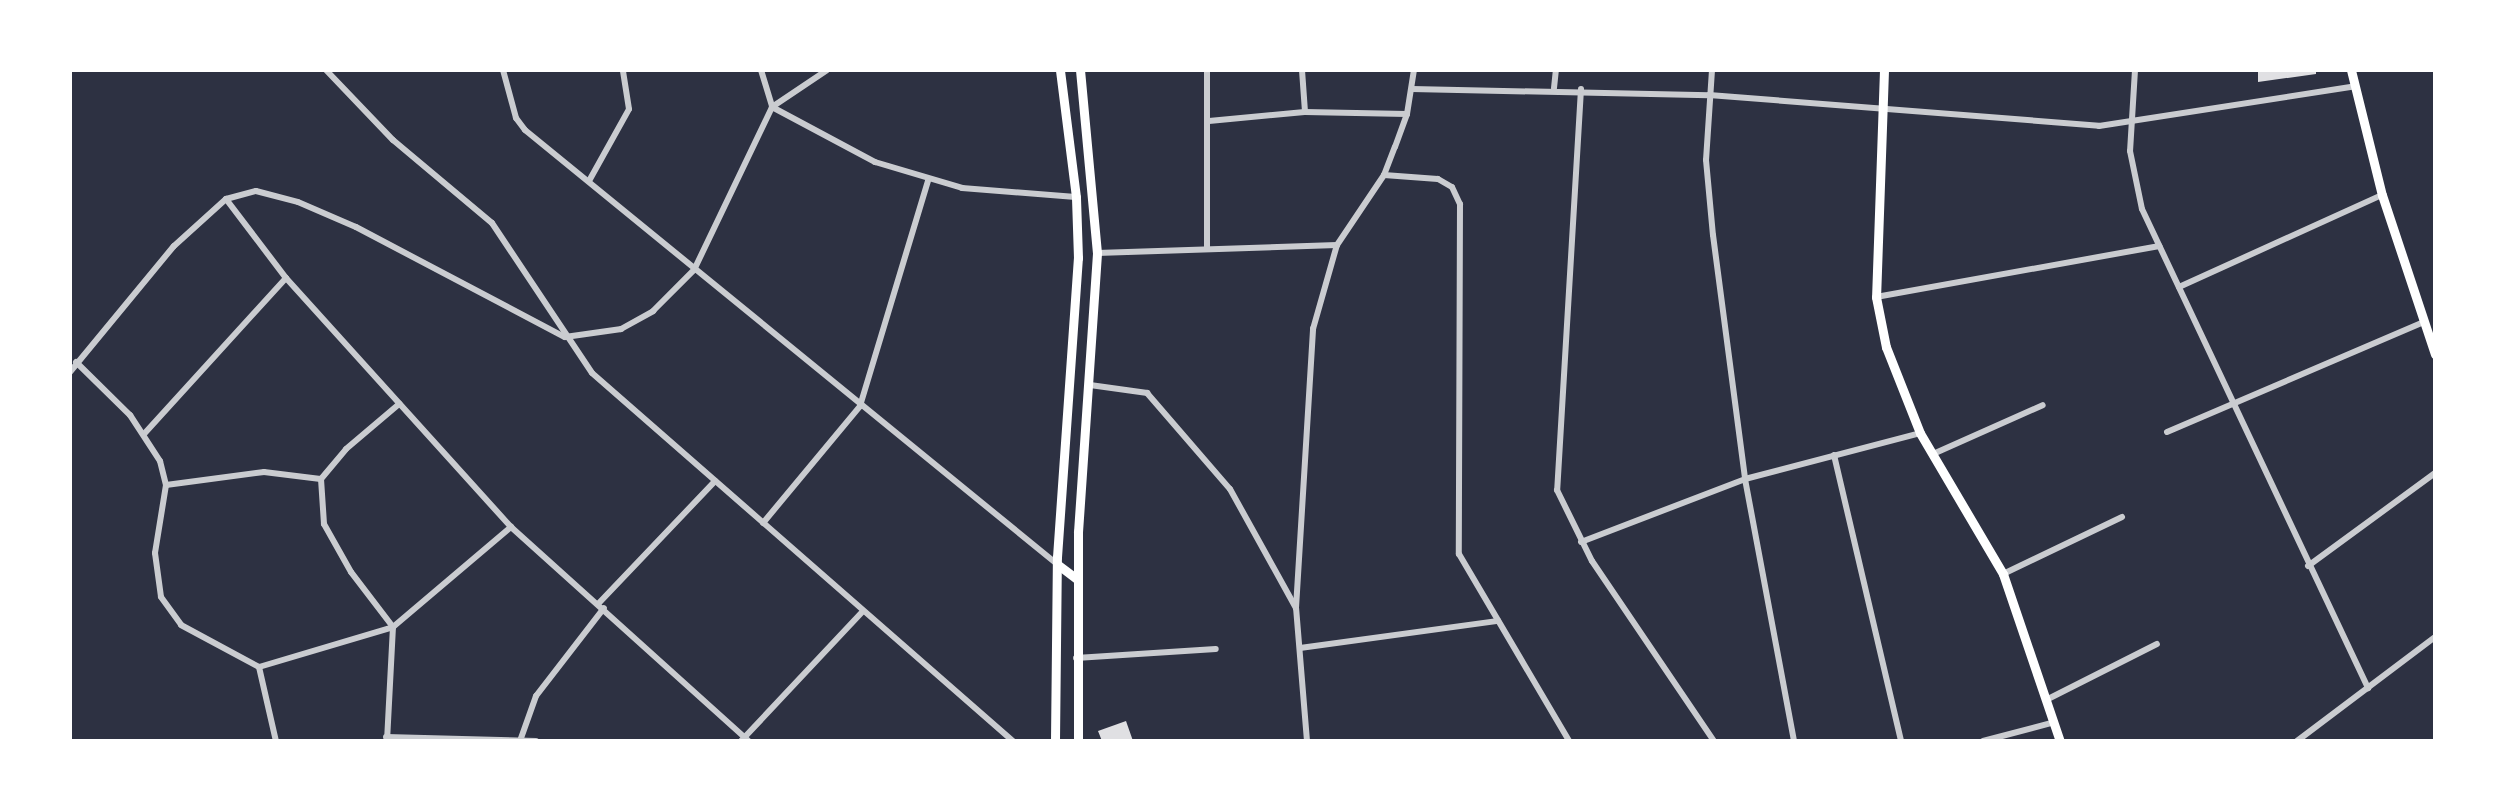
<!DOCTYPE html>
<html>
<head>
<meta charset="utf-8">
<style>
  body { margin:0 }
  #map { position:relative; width:2505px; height:811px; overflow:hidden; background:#2d3142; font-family:"PT Serif",serif }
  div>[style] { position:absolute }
  .building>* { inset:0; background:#e0e0e3 }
  .minor>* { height:6px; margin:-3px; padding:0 3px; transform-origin:3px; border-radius:3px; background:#caccd0 }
  .secondary>* { height:9px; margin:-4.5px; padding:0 4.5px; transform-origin:4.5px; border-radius:4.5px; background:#fff }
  span { translate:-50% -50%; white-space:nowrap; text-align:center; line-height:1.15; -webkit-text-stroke:7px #fff; paint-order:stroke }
  .frame { position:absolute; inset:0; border:72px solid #fff; pointer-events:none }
</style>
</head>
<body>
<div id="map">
  <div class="building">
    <div style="clip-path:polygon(2258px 70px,2316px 70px,2316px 74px,2258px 82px)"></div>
    <div style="clip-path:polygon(1126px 721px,1133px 741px,1102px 741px,1098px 731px)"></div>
  </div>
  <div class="minor">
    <div style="left:326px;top:70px;width:97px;rotate:46.3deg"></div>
    <div style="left:393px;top:140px;width:129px;rotate:40deg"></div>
    <div style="left:492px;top:223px;width:180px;rotate:56.3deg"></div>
    <div style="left:592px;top:373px;width:559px;rotate:41.16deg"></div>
    <div style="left:503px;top:70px;width:50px;rotate:74.8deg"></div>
    <div style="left:516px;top:118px;width:15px;rotate:53deg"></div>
    <div style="left:525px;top:130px;width:687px;rotate:39.21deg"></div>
    <div style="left:761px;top:70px;width:39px;rotate:73deg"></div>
    <div style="left:772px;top:107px;width:117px;rotate:28.1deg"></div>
    <div style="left:875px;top:162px;width:91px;rotate:16.6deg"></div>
    <div style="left:962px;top:188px;width:114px;rotate:4.5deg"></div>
    <div style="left:1302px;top:70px;width:42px;rotate:85.9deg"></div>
    <div style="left:1712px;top:70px;width:90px;rotate:93.8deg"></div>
    <div style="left:1706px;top:160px;width:75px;rotate:84.7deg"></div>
    <div style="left:1713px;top:235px;width:246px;rotate:82.5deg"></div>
    <div style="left:1745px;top:479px;width:267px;rotate:79.4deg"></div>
    <div style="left:2135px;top:70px;width:81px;rotate:93.5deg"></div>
    <div style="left:2130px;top:151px;width:59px;rotate:78.3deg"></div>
    <div style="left:2142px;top:209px;width:530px;rotate:64.74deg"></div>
    <div style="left:1554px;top:88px;width:18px;rotate:-84deg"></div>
    <div style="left:1412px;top:89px;width:297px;rotate:1.2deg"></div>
    <div style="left:1709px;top:95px;width:391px;rotate:4.5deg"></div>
    <div style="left:2099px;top:126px;width:256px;rotate:-8.8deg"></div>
    <div style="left:1581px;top:89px;width:402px;rotate:93.4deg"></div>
    <div style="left:1557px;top:490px;width:79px;rotate:63.8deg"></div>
    <div style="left:1592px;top:561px;width:217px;rotate:55.9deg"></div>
    <div style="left:1209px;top:121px;width:96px;rotate:-5.4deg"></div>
    <div style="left:1305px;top:112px;width:102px;rotate:1.1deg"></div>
    <div style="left:1384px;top:175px;width:54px;rotate:4.2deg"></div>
    <div style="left:1438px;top:179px;width:16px;rotate:30deg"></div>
    <div style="left:1452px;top:187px;width:19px;rotate:65deg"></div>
    <div style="left:1460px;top:204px;width:350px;rotate:90.2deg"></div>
    <div style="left:1459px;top:554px;width:217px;rotate:59.5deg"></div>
    <div style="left:589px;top:181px;width:82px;rotate:-60.9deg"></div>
    <div style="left:629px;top:109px;width:39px;rotate:-99deg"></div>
    <div style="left:226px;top:199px;width:99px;rotate:52.8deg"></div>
    <div style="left:286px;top:278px;width:336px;rotate:47.9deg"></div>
    <div style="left:511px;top:527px;width:320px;rotate:42deg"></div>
    <div style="left:1207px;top:249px;width:179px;rotate:-90deg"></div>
    <div style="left:1097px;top:253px;width:240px;rotate:-1.9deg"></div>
    <div style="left:2179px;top:287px;width:223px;rotate:-24.4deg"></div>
    <div style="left:1876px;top:297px;width:288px;rotate:-10.2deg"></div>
    <div style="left:565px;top:337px;width:57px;rotate:-8.1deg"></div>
    <div style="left:621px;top:329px;width:37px;rotate:-29deg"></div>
    <div style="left:653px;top:311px;width:58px;rotate:-45deg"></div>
    <div style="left:694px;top:270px;width:181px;rotate:-64.4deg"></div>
    <div style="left:772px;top:107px;width:66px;rotate:-33.9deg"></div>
    <div style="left:76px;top:362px;width:76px;rotate:44.5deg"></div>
    <div style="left:130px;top:415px;width:55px;rotate:56.9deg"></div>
    <div style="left:160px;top:461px;width:25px;rotate:76deg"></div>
    <div style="left:166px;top:485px;width:69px;rotate:99.2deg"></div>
    <div style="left:155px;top:553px;width:44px;rotate:82.2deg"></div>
    <div style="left:161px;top:597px;width:34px;rotate:54deg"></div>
    <div style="left:181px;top:625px;width:89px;rotate:28.3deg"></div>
    <div style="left:259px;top:667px;width:76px;rotate:77.1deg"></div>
    <div style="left:70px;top:372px;width:163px;rotate:-50.5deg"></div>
    <div style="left:174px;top:246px;width:70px;rotate:-42.1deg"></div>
    <div style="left:226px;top:199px;width:31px;rotate:-15deg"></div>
    <div style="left:256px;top:191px;width:43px;rotate:14.7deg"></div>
    <div style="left:298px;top:202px;width:63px;rotate:23.3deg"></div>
    <div style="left:356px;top:227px;width:236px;rotate:27.8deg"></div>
    <div style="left:1090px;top:385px;width:58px;rotate:8deg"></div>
    <div style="left:1147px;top:393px;width:127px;rotate:49.2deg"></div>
    <div style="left:1230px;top:489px;width:136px;rotate:61deg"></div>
    <div style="left:2167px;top:432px;width:280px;rotate:-23.2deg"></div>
    <div style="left:144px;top:434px;width:211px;rotate:-47.7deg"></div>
    <div style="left:1933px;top:454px;width:120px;rotate:-24deg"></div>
    <div style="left:1834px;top:455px;width:294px;rotate:76.8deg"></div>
    <div style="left:166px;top:485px;width:99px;rotate:-7.6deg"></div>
    <div style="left:264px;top:472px;width:57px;rotate:7deg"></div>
    <div style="left:763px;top:523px;width:152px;rotate:-50.3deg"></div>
    <div style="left:860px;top:406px;width:235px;rotate:-73.2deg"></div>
    <div style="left:1581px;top:542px;width:176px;rotate:-21deg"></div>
    <div style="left:1745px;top:479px;width:181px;rotate:-14.7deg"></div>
    <div style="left:2308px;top:566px;width:157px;rotate:-36.2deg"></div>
    <div style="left:2003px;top:574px;width:132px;rotate:-25.6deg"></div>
    <div style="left:598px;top:604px;width:170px;rotate:-46.4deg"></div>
    <div style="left:1300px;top:648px;width:200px;rotate:-7.8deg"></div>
    <div style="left:1076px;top:658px;width:140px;rotate:-3.7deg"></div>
    <div style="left:259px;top:667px;width:140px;rotate:-16.6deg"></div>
    <div style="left:393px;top:627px;width:155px;rotate:-40.3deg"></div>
    <div style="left:2048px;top:699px;width:122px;rotate:-26.8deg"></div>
    <div style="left:386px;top:737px;width:150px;rotate:1.5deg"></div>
    <div style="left:387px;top:741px;width:114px;rotate:-87deg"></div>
    <div style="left:393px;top:627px;width:69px;rotate:-127.4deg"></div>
    <div style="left:351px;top:572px;width:55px;rotate:-119.4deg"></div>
    <div style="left:324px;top:524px;width:45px;rotate:-93.8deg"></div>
    <div style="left:321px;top:479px;width:39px;rotate:-50deg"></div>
    <div style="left:346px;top:449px;width:70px;rotate:-40.3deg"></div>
    <div style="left:520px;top:741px;width:48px;rotate:-70.4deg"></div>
    <div style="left:536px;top:696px;width:111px;rotate:-52.3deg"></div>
    <div style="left:741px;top:741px;width:178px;rotate:-46.8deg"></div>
    <div style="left:1307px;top:741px;width:133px;rotate:-94.7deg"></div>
    <div style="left:1296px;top:608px;width:280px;rotate:-86.5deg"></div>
    <div style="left:1313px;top:329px;width:87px;rotate:-74.1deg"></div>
    <div style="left:1337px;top:245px;width:84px;rotate:-56.1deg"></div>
    <div style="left:1384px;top:175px;width:30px;rotate:-69deg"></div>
    <div style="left:1395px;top:147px;width:35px;rotate:-70deg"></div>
    <div style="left:1407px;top:114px;width:45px;rotate:-81deg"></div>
    <div style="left:1983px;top:741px;width:74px;rotate:-14.8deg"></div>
    <div style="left:2297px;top:741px;width:173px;rotate:-37deg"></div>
  </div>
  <div class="secondary">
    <div style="left:1884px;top:70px;width:227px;rotate:92deg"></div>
    <div style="left:1876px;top:297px;width:51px;rotate:78.7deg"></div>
    <div style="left:1886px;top:347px;width:92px;rotate:68.4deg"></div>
    <div style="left:1920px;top:433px;width:164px;rotate:59.5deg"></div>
    <div style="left:2003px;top:574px;width:176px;rotate:71.2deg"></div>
    <div style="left:2351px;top:70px;width:129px;rotate:76.1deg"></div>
    <div style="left:2382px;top:195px;width:168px;rotate:71.6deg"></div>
    <div style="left:1057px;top:564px;width:25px;rotate:37deg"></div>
    <div style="left:1055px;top:741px;width:184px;rotate:-89.4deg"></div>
    <div style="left:1057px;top:557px;width:300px;rotate:-86deg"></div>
    <div style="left:1078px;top:258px;width:61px;rotate:-91.9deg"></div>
    <div style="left:1076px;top:197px;width:128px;rotate:-97.2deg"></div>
    <div style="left:1078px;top:741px;width:209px;rotate:-90deg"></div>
    <div style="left:1078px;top:532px;width:280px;rotate:-86.1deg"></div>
    <div style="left:1097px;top:253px;width:184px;rotate:-95.3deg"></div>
  </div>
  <div class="frame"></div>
</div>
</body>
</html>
